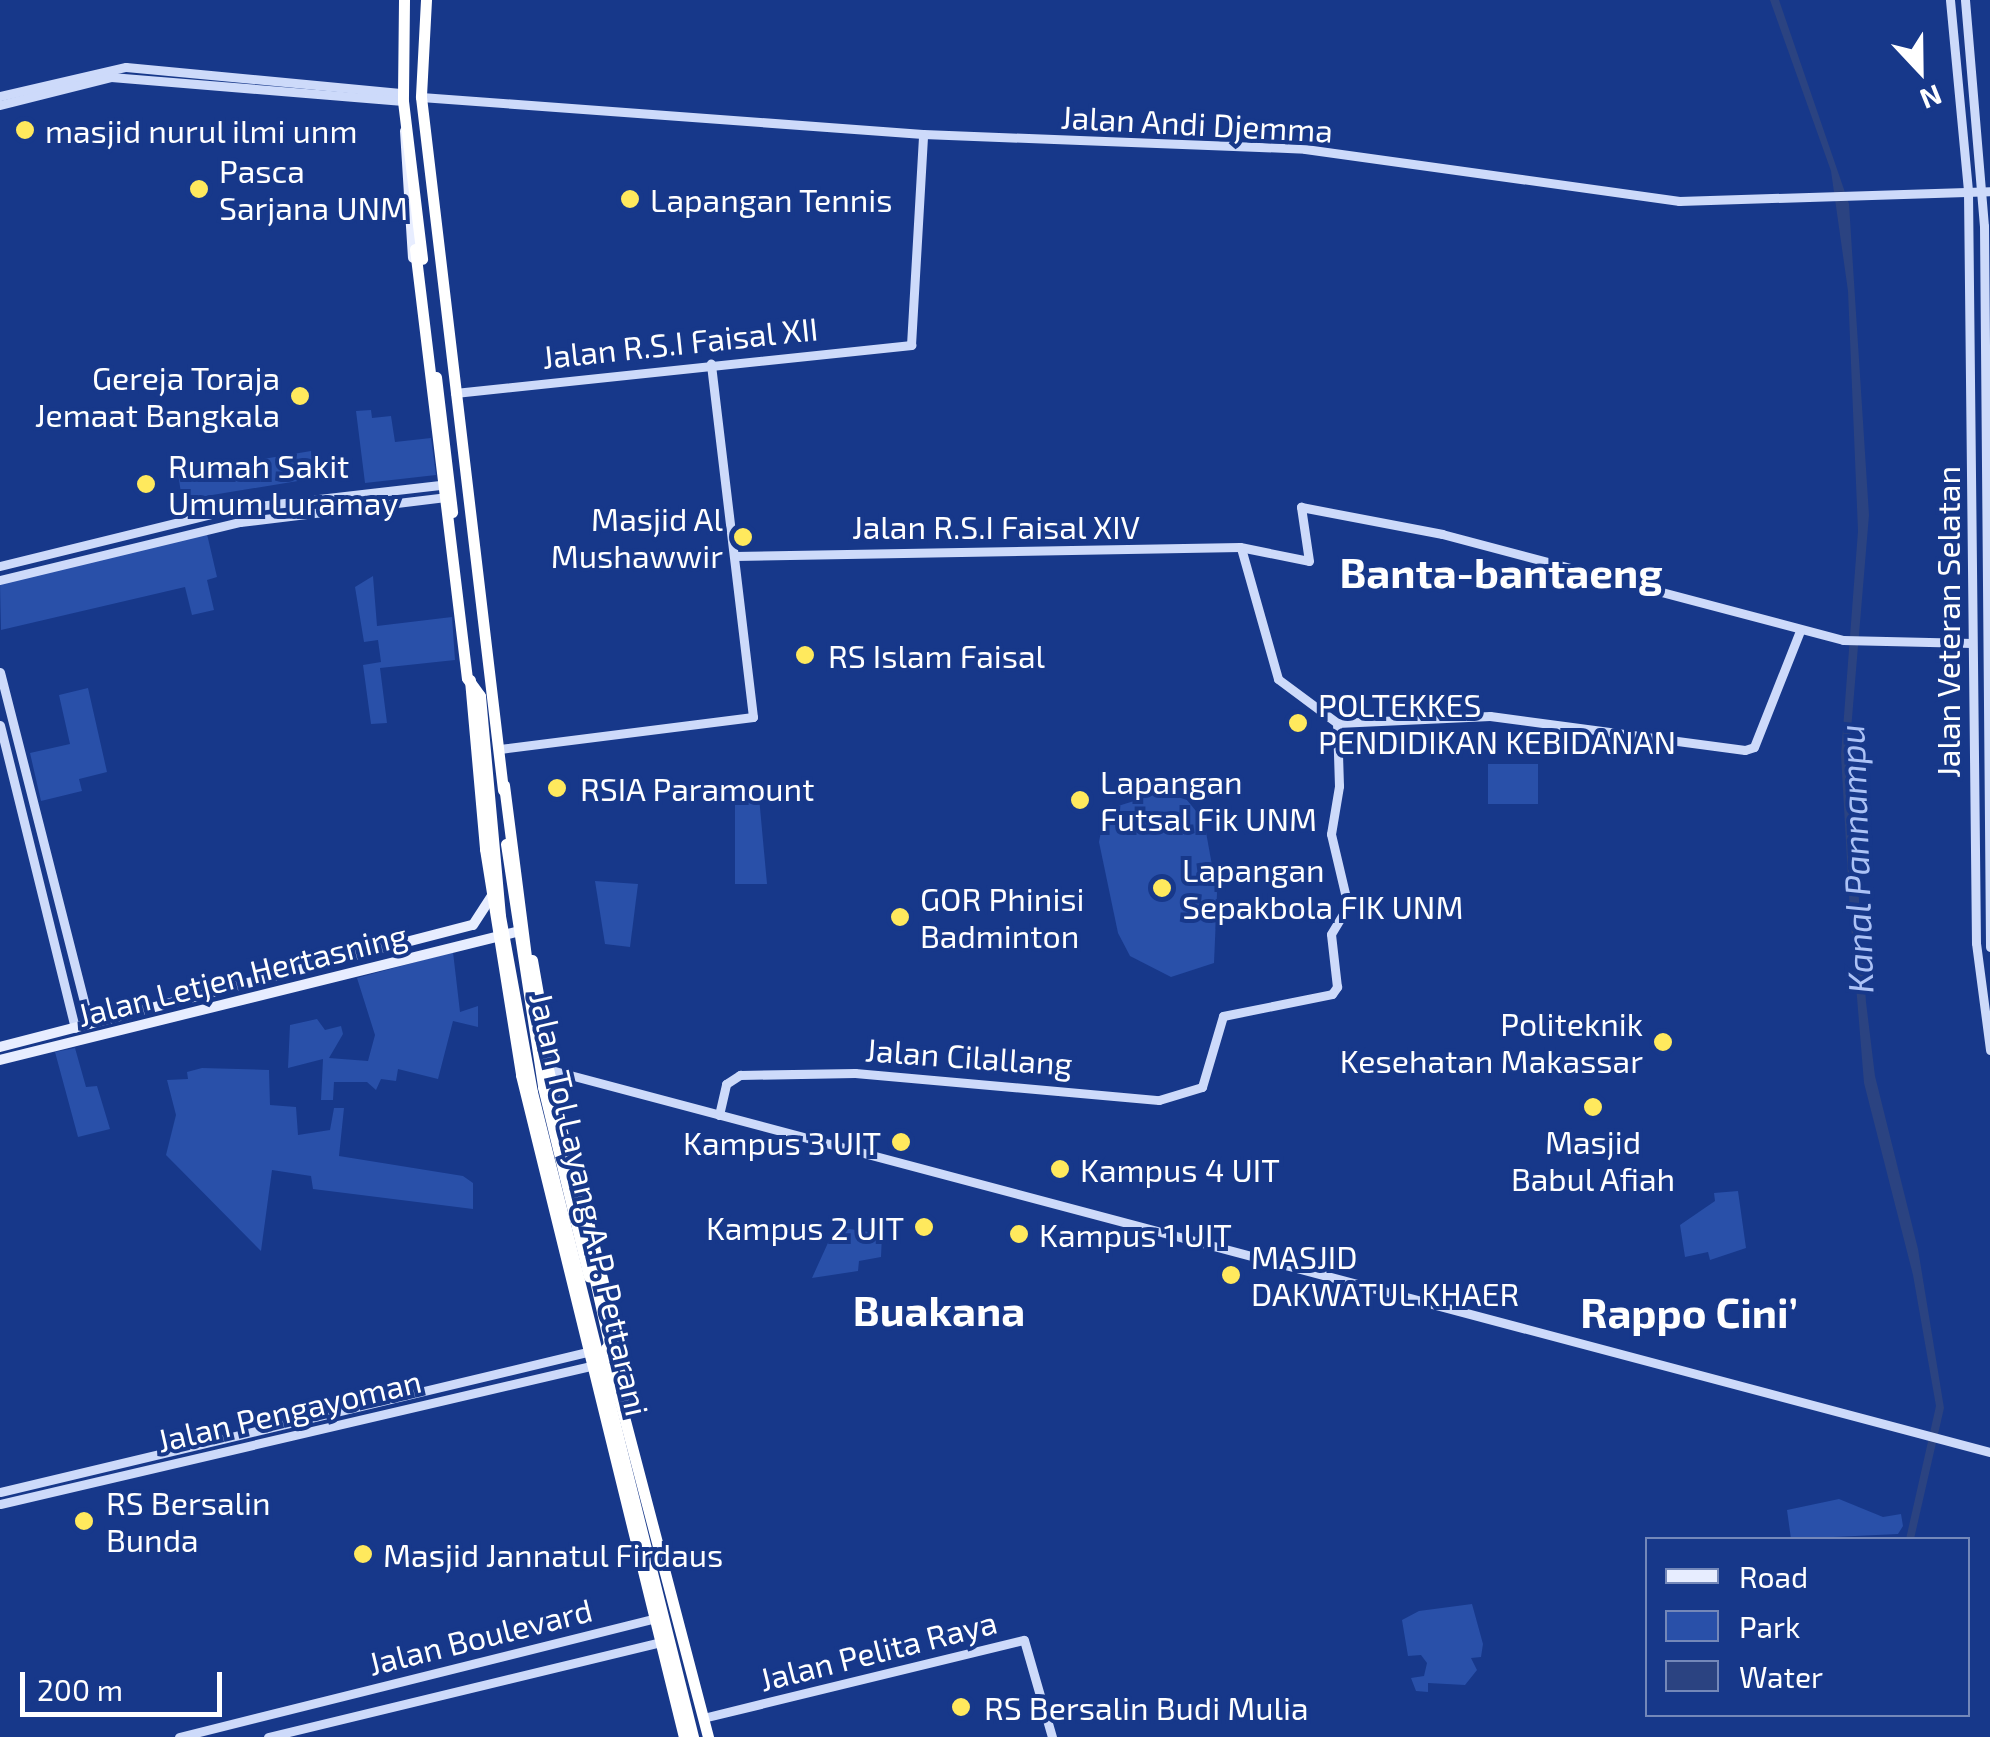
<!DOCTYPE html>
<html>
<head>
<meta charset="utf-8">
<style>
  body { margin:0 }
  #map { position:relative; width:1990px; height:1737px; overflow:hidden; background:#17388a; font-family:"Exo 2",sans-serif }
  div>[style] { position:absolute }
  .green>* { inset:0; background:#2950a9; transform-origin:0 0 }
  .water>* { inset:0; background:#2b4381 }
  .secondary>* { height:9px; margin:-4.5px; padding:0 4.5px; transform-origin:4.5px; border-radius:4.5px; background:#cddafa }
  .primary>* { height:10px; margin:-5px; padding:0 5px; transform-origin:5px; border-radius:5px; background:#e7edff }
  .highway>* { height:11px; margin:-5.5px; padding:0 5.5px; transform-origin:5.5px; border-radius:5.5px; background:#fff }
  .highway-bridge>* { height:11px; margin:-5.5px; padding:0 5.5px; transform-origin:5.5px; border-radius:5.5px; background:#fff }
  .dots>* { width:28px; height:28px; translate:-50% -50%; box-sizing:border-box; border:5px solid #17388a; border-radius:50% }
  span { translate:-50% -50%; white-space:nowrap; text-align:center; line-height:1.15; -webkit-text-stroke:8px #17388a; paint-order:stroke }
  .street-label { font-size:32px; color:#fff }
  .poi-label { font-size:32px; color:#fff }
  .left { translate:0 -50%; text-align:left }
  .right { translate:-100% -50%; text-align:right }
  .water-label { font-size:35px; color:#acc2f6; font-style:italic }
  .district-label { font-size:42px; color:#fff; font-weight:700 }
  .legend { position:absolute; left:1645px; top:1537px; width:325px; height:180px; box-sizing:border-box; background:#17388a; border:2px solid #7488b9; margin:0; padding:12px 18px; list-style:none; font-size:30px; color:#fff }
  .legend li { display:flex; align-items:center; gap:20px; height:50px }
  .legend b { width:50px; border:2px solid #7488b9 }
  .north { position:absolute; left:1870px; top:20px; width:100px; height:100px; -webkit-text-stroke:8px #17388a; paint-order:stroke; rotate:158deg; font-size:28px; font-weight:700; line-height:40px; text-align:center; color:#fff }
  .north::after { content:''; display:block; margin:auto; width:35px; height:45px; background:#fff; clip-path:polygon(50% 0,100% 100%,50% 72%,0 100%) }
  .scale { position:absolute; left:20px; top:1672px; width:202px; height:45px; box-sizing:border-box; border:5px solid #fff; border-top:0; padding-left:12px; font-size:30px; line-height:35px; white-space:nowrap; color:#fff; -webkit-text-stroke:8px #17388a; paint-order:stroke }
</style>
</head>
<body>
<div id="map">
  <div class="green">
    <div style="clip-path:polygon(371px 410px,372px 418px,391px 416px,395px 442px,431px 438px,436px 475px,365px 483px,356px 411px)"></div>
    <div style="clip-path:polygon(311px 451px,313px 462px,325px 460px,328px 476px,182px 500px,178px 473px)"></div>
    <div style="clip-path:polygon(207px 534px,217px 577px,207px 580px,214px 610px,192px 615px,185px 587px,1px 630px,0 583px)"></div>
    <div style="clip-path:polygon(373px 576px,377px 626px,452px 617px,455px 660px,380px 668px,387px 723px,371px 724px,363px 665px,381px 662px,378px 640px,364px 642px,355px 587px)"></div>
    <div style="clip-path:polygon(88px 688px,107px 772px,79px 779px,82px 791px,41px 801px,30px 753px,70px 744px,59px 695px)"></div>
    <div style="left:1488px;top:764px;width:50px;height:40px"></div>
    <div style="clip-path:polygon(1163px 792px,1187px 800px,1204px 821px,1217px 893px,1214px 963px,1171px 977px,1130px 956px,1118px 933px,1099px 842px,1103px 821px,1118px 806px)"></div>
    <div style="clip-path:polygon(735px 797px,759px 797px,767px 884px,735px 884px)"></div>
    <div style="clip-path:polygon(595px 881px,638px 884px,630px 947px,605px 944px)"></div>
    <div style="clip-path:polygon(453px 952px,460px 1012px,478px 1006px,478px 1027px,453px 1021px,438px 1079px,398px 1069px,396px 1081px,381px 1079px,376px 1090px,367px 1082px,334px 1082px,333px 1100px,321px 1100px,323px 1059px,288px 1068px,290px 1025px,317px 1019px,325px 1030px,341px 1026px,343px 1034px,329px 1058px,368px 1061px,375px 1035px,357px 978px)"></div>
    <div style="clip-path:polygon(75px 1048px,86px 1087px,97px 1086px,110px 1129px,78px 1137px,55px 1052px)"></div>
    <div style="clip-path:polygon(202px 1068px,269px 1070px,270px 1105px,296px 1107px,298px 1135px,330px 1130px,334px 1108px,344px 1108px,339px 1156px,463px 1176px,473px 1183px,473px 1209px,313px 1189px,311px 1176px,272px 1170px,261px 1251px,166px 1155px,176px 1115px,167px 1080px,188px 1079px,187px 1072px)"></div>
    <div style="clip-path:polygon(1738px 1191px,1746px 1248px,1710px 1260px,1708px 1252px,1685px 1257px,1680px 1225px,1715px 1201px,1714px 1193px)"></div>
    <div style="clip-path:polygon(843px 1228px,882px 1234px,881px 1257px,859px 1261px,858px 1271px,812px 1278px,832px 1234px)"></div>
    <div style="clip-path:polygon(1839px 1499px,1883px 1517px,1901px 1514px,1903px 1526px,1898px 1534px,1791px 1539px,1787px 1510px)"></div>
    <div style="clip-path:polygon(1472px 1604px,1483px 1644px,1481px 1657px,1471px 1658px,1477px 1670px,1465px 1685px,1428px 1683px,1428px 1692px,1416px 1691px,1411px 1678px,1424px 1676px,1427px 1663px,1421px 1655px,1408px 1656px,1402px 1620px,1419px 1611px)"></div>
  </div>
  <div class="water">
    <div style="clip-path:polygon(1770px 0,1779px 0,1849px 204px,1869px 515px,1849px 754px,1866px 1002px,1875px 1076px,1918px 1249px,1944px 1408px,1914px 1539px,1906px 1539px,1936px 1406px,1913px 1275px,1864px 1083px,1850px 912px,1841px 755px,1858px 531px,1848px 291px,1831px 171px)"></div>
  </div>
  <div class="secondary">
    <div style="left:1950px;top:0;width:193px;rotate:84.6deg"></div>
    <div style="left:1968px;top:192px;width:751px;rotate:89.39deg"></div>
    <div style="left:1976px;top:943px;width:108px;rotate:82.5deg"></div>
    <div style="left:1965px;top:0;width:227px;rotate:85.2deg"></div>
    <div style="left:1984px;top:226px;width:721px;rotate:89.52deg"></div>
    <div style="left:0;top:96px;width:129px;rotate:-13deg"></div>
    <div style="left:126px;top:67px;width:278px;rotate:5.4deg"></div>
    <div style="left:421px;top:97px;width:503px;rotate:4.22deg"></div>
    <div style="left:923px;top:134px;width:382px;rotate:2.2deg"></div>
    <div style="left:1305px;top:149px;width:378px;rotate:7.9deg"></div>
    <div style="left:1679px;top:201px;width:311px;rotate:-1.8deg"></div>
    <div style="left:0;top:105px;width:114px;rotate:-14.2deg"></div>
    <div style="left:111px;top:77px;width:293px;rotate:4.7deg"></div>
    <div style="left:455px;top:393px;width:459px;rotate:-6deg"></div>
    <div style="left:911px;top:345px;width:211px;rotate:-86.7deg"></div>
    <div style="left:1241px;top:548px;width:136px;rotate:74.2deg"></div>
    <div style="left:1278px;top:679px;width:74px;rotate:36.7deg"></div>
    <div style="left:735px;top:556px;width:505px;rotate:-1.02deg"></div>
    <div style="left:1240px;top:547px;width:70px;rotate:11.5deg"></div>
    <div style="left:1309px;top:561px;width:55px;rotate:-98.4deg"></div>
    <div style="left:1301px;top:507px;width:144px;rotate:10.8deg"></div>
    <div style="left:1442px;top:534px;width:415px;rotate:14.8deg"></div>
    <div style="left:1843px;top:640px;width:129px;rotate:1.3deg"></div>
    <div style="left:0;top:566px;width:239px;rotate:-13.8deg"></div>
    <div style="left:232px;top:509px;width:218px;rotate:-6.6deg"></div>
    <div style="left:0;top:580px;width:247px;rotate:-13.6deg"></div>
    <div style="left:240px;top:522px;width:209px;rotate:-6.9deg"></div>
    <div style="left:0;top:672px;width:363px;rotate:75.7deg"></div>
    <div style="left:1337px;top:723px;width:153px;rotate:-2.6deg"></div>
    <div style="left:1490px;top:716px;width:257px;rotate:7.6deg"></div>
    <div style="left:1745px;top:750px;width:9px;rotate:-18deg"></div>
    <div style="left:1754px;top:747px;width:125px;rotate:-68.4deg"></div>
    <div style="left:0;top:725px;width:312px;rotate:76.1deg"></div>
    <div style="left:500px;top:749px;width:255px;rotate:-7.2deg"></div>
    <div style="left:753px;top:717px;width:356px;rotate:-96.8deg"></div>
    <div style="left:551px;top:1070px;width:1489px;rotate:14.87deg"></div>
    <div style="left:719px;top:1115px;width:32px;rotate:-77deg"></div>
    <div style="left:726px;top:1084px;width:17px;rotate:-33deg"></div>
    <div style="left:740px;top:1075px;width:115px;rotate:-1deg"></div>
    <div style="left:855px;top:1073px;width:305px;rotate:5.1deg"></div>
    <div style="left:1159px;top:1100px;width:45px;rotate:-16.8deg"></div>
    <div style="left:1202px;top:1087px;width:74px;rotate:-73.5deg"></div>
    <div style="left:1223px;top:1016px;width:111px;rotate:-11.4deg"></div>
    <div style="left:1332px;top:994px;width:9px;rotate:-54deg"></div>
    <div style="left:1337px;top:987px;width:53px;rotate:-96.5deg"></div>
    <div style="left:1331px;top:934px;width:33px;rotate:-59deg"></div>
    <div style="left:1348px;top:906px;width:74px;rotate:-103.3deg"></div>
    <div style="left:1331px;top:834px;width:49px;rotate:-80.5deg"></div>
    <div style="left:1339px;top:786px;width:63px;rotate:-91.8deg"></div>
    <div style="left:0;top:1492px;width:603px;rotate:-13.41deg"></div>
    <div style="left:0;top:1504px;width:606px;rotate:-13.16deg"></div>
    <div style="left:703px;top:1718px;width:330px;rotate:-13.7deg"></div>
    <div style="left:1024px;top:1640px;width:101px;rotate:73.9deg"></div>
    <div style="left:179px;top:1737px;width:495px;rotate:-14deg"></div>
    <div style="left:268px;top:1737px;width:407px;rotate:-13.6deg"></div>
  </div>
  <div class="primary">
    <div style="left:405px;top:131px;width:127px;rotate:86.4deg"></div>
    <div style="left:0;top:1047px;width:488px;rotate:-14.5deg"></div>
    <div style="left:473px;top:925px;width:33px;rotate:-57deg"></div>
    <div style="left:0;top:1060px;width:532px;rotate:-13.93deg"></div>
  </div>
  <div class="highway">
    <div style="left:404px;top:0;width:101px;rotate:90.6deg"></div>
    <div style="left:403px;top:101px;width:159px;rotate:83.1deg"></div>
    <div style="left:426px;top:0;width:97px;rotate:93deg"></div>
    <div style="left:421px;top:97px;width:698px;rotate:83.25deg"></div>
    <div style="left:436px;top:377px;width:136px;rotate:83.2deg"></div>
    <div style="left:470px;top:680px;width:170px;rotate:84.9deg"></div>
    <div style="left:485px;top:849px;width:229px;rotate:80.9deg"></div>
    <div style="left:521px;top:1075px;width:682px;rotate:76.17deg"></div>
    <div style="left:506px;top:844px;width:246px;rotate:81.3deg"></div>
    <div style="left:543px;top:1087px;width:195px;rotate:76.4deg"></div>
    <div style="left:532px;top:960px;width:52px;rotate:80deg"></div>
    <div style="left:585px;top:1210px;width:166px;rotate:76deg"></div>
    <div style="left:625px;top:1371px;width:30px;rotate:94deg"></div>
    <div style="left:606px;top:1348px;width:402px;rotate:75.3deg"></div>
  </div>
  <div class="highway-bridge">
    <div style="left:415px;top:249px;width:432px;rotate:83.1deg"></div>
    <div style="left:467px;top:678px;width:22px;rotate:54deg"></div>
    <div style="left:480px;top:696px;width:221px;rotate:84.8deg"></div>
    <div style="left:500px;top:916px;width:179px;rotate:79.7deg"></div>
    <div style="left:532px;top:1092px;width:665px;rotate:75.98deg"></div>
    <div style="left:504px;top:785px;width:204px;rotate:82.7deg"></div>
    <div style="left:530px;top:987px;width:364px;rotate:77.5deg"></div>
    <div style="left:609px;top:1342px;width:24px;rotate:105deg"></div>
  </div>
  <div class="dots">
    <div style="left:25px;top:130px;background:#ffe95d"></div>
    <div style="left:199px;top:189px;background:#ffe95d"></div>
    <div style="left:630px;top:199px;background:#ffe95d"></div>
    <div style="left:300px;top:396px;background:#ffe95d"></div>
    <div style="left:146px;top:484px;background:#ffe95d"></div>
    <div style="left:743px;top:537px;background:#ffe95d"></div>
    <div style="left:805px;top:655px;background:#ffe95d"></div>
    <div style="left:1298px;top:723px;background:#ffe95d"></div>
    <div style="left:557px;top:788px;background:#ffe95d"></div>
    <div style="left:1080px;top:800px;background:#ffe95d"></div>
    <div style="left:1162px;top:888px;background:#ffe95d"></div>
    <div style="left:900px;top:917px;background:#ffe95d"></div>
    <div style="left:1663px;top:1042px;background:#ffe95d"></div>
    <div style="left:1593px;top:1107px;background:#ffe95d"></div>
    <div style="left:901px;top:1142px;background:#ffe95d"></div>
    <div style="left:1060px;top:1169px;background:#ffe95d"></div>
    <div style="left:924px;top:1227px;background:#ffe95d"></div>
    <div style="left:1019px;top:1234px;background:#ffe95d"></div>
    <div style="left:1231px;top:1275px;background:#ffe95d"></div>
    <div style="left:84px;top:1521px;background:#ffe95d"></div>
    <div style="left:363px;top:1554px;background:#ffe95d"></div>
    <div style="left:961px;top:1707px;background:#ffe95d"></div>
  </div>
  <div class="street-label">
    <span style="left:1197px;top:123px;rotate:3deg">Jalan Andi Djemma</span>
    <span style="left:680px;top:342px;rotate:-6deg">Jalan R.S.I Faisal XII</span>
    <span style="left:996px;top:526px">Jalan R.S.I Faisal XIV</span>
    <span style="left:1947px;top:622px;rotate:-90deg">Jalan Veteran Selatan</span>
    <span style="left:242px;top:974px;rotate:-14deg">Jalan Letjen Hertasning</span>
    <span style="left:969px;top:1056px;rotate:4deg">Jalan Cilallang</span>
    <span style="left:590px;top:1204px;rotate:77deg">Jalan Tol Layang A.P. Pettarani</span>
    <span style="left:289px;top:1410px;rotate:-13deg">Jalan Pengayoman</span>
    <span style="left:480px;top:1636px;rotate:-14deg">Jalan Boulevard</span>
    <span style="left:878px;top:1650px;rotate:-14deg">Jalan Pelita Raya</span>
  </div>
  <div class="poi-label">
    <span class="left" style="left:45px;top:130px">masjid nurul ilmi unm</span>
    <span class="left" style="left:219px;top:189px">Pasca<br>Sarjana UNM</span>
    <span class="left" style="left:650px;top:199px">Lapangan Tennis</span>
    <span class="right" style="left:280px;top:396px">Gereja Toraja<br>Jemaat Bangkala</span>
    <span class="left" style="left:168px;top:484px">Rumah Sakit<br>Umum Luramay</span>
    <span class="right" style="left:723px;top:537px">Masjid Al<br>Mushawwir</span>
    <span class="left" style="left:828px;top:655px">RS Islam Faisal</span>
    <span class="left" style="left:1318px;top:723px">POLTEKKES<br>PENDIDIKAN KEBIDANAN</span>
    <span class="left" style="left:1100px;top:800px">Lapangan<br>Futsal Fik UNM</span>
    <span class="left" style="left:580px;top:788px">RSIA Paramount</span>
    <span class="left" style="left:1182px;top:888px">Lapangan<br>Sepakbola FIK UNM</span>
    <span class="left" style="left:920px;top:917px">GOR Phinisi<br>Badminton</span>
    <span class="right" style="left:1643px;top:1042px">Politeknik<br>Kesehatan Makassar</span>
    <span class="right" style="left:881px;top:1142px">Kampus 3 UIT</span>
    <span style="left:1593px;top:1160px">Masjid<br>Babul Afiah</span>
    <span class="left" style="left:1080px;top:1169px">Kampus 4 UIT</span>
    <span class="right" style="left:904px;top:1227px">Kampus 2 UIT</span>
    <span class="left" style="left:1039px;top:1234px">Kampus 1 UIT</span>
    <span class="left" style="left:1251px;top:1275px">MASJID<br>DAKWATUL KHAER</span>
    <span class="left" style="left:106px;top:1521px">RS Bersalin<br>Bunda</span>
    <span class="left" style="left:383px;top:1554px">Masjid Jannatul Firdaus</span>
    <span class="left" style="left:984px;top:1707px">RS Bersalin Budi Mulia</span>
  </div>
  <div class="water-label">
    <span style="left:1855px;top:859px;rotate:-92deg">Kanal Pannampu</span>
  </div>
  <div class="district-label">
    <span style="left:1501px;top:571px">Banta-bantaeng</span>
    <span style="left:939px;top:1309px">Buakana</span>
    <span style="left:1689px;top:1311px">Rappo Ciniʼ</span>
  </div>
  <ul class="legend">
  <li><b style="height:12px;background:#e7edff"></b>Road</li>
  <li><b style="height:28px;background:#2950a9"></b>Park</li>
  <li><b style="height:28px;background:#2b4381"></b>Water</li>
  </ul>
  <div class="north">N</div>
  <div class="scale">200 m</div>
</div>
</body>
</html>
